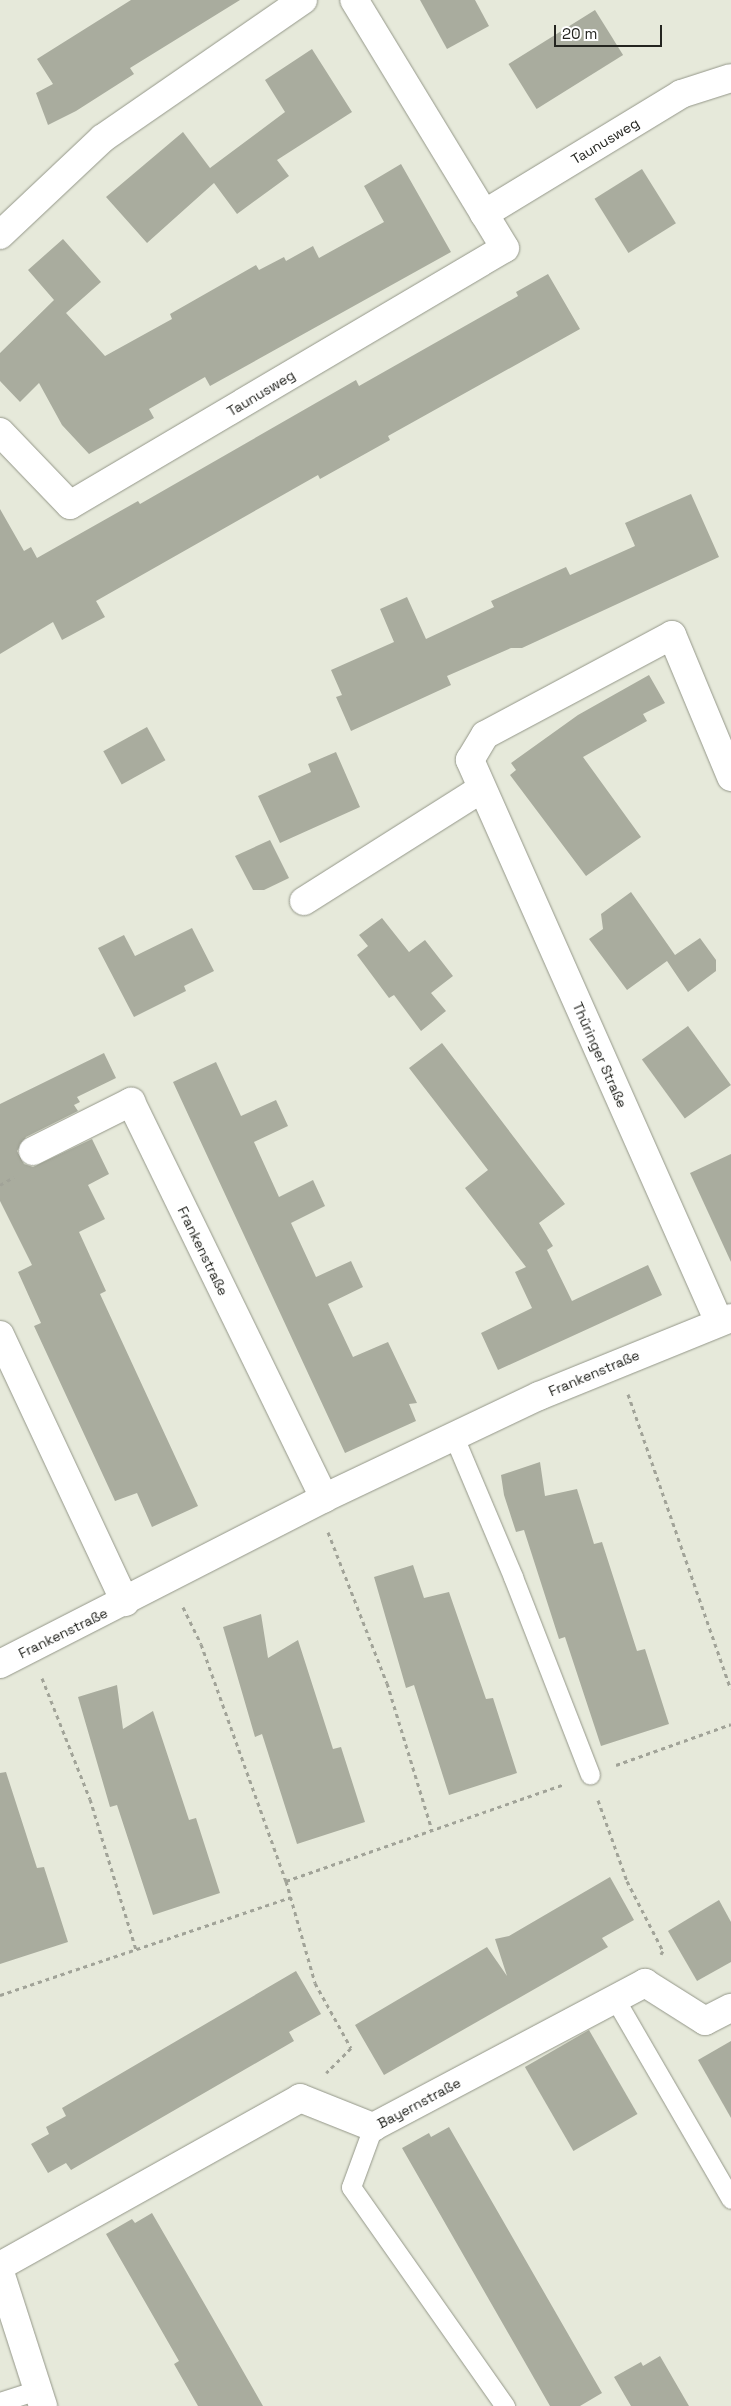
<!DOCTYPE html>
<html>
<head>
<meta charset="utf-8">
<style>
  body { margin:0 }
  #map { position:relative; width:731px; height:2406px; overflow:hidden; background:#e6e9da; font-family:"Space Grotesk",sans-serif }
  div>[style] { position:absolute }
  .building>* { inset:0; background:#a9ac9e; transform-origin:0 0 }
  .path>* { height:3px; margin-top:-1.5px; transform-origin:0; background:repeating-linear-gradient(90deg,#a1a398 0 4px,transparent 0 8px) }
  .roads { filter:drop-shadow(0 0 1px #949789) drop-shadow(0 0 1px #949789) }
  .service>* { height:19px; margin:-9.5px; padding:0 9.5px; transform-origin:9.5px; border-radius:9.5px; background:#fff }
  .minor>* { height:28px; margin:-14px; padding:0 14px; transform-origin:14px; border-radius:14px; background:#fff }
  .tertiary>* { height:28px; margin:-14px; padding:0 14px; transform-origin:14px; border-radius:14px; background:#fff }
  span { translate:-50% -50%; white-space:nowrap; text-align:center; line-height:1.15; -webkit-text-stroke:4px #fff; paint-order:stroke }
  .street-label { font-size:14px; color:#242520 }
  .scale { position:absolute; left:554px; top:25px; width:108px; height:22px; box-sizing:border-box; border:2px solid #242520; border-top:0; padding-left:6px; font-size:15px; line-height:18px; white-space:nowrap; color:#242520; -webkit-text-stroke:4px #fff; paint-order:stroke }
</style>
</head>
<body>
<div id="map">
  <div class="building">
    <div style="clip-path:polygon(131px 0,240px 0,130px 68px,134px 74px,76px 111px,48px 125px,36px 93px,53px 84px,37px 59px)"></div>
    <div style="clip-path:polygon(420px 0,475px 0,489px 26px,447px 49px)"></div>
    <div style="left:595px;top:10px;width:53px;height:102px;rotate:58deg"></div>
    <div style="clip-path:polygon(312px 49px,352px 112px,277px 160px,289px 176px,237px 214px,214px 183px,147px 243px,106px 197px,183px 132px,210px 168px,285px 112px,265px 80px)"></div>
    <div style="clip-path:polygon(401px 164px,451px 252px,210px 386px,205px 377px,149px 409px,154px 418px,89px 454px,62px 425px,39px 383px,20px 402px,0 381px,0 353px,54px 300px,28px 270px,63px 239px,101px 282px,66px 313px,105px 356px,172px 319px,170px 314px,256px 265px,259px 270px,284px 257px,286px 261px,313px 246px,319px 258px,384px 222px,364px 186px)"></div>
    <div style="left:642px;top:169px;width:64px;height:56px;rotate:58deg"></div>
    <div style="clip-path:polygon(548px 274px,580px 329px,388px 436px,390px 440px,320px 479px,318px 475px,96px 601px,105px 617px,62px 640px,53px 622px,0 654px,0 509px,24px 551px,31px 547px,37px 558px,138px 501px,140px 504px,356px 380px,359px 386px,518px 296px,516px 292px)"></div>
    <div style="clip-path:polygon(691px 494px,719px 557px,522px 648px,511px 648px,447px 676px,451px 685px,351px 731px,336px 697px,342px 695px,331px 670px,394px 642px,380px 609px,407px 597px,426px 639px,494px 607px,491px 601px,566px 567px,570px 575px,635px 546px,625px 523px)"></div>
    <div style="clip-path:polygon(649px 675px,665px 703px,643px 714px,647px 721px,583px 757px,641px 837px,586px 876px,510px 775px,516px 770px,511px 763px,578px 715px)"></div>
    <div style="left:147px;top:727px;width:38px;height:50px;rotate:61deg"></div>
    <div style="clip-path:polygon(336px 752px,360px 807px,280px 843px,258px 796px,311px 772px,308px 764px)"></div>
    <div style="clip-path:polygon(270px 840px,289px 878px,264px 890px,253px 890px,235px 856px)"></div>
    <div style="clip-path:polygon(631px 892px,675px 955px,700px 938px,716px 960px,716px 971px,688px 992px,667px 961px,627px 990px,589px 939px,603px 929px,601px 914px)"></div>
    <div style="clip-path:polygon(382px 918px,409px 952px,425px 940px,453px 976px,431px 993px,446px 1011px,421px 1031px,394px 995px,389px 998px,357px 955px,368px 946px,359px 935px)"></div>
    <div style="clip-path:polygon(192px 928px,214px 971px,184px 986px,186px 991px,134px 1017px,98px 948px,124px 935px,135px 956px)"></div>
    <div style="left:688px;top:1026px;width:73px;height:57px;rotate:54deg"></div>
    <div style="clip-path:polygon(442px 1043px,565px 1204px,539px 1223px,553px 1246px,547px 1250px,572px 1301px,648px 1265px,662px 1295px,498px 1370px,481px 1333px,532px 1308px,515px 1272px,526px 1267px,465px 1188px,488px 1170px,409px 1068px)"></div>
    <div style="clip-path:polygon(104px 1053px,116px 1078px,77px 1097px,80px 1102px,74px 1105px,78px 1111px,26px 1137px,17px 1151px,24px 1164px,33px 1167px,92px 1139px,109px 1174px,88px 1185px,105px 1219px,79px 1232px,106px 1291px,100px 1294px,198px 1506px,152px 1527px,137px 1493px,115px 1501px,34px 1326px,41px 1323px,18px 1272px,32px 1265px,0 1201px,0 1104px)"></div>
    <div style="clip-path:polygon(216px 1062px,241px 1116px,276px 1100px,288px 1126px,254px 1142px,279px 1197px,313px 1180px,325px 1206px,291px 1223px,316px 1277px,351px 1261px,363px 1287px,328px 1304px,353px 1357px,388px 1342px,417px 1403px,409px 1404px,416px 1421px,345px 1453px,173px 1082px)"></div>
    <div style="clip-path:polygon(731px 1154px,731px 1262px,690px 1173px)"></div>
    <div style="clip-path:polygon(540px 1462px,545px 1496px,577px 1489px,594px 1544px,602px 1542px,637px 1651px,645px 1649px,669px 1724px,601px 1746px,565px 1637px,559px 1639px,524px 1530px,516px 1532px,504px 1495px,501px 1475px)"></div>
    <div style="clip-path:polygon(413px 1565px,424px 1598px,449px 1592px,486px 1699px,493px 1698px,517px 1773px,449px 1795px,414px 1685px,406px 1688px,374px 1577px)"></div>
    <div style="clip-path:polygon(261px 1614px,268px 1658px,298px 1640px,333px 1749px,341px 1747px,365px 1822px,297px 1844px,262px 1734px,255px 1737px,223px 1627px)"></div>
    <div style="clip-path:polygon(117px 1685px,123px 1729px,153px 1711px,189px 1820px,196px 1818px,220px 1893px,153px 1915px,117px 1805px,110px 1807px,78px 1697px)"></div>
    <div style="clip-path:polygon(6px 1772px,37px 1868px,44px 1867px,68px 1942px,0 1964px,0 1773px)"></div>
    <div style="clip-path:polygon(610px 1877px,634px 1920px,602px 1938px,608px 1947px,384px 2075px,355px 2025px,487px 1947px,507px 1976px,495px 1939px,509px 1936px)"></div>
    <div style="clip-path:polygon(719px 1900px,731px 1922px,731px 1962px,697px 1981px,668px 1931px)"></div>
    <div style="clip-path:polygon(296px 1971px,321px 2014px,289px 2032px,294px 2041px,71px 2170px,66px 2163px,48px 2173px,31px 2144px,49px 2134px,46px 2127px,66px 2116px,62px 2108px)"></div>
    <div style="left:589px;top:2030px;width:97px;height:74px;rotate:60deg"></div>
    <div style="clip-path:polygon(731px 2041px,731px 2118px,698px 2060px)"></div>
    <div style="clip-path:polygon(449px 2127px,602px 2393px,580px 2406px,550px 2406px,402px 2148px,429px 2133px,431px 2137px)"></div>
    <div style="clip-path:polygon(152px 2213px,204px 2303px,263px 2406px,198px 2406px,174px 2364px,179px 2361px,106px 2234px,132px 2219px,135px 2223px)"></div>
    <div style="clip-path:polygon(660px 2356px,689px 2406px,631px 2406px,614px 2377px,641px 2362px,643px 2366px)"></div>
  </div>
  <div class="path">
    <div style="left:0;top:1185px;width:16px;rotate:-30deg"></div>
    <div style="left:628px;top:1394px;width:312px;rotate:70.8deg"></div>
    <div style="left:328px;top:1532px;width:162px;rotate:68.7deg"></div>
    <div style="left:387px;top:1683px;width:154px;rotate:73deg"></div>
    <div style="left:183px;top:1607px;width:41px;rotate:64.1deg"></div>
    <div style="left:201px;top:1644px;width:252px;rotate:70.3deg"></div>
    <div style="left:286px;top:1881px;width:106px;rotate:74.1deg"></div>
    <div style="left:315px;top:1983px;width:74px;rotate:61deg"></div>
    <div style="left:351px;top:2048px;width:35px;rotate:135deg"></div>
    <div style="left:42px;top:1678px;width:130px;rotate:68.4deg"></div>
    <div style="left:90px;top:1799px;width:157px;rotate:73deg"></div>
    <div style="left:616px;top:1765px;width:122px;rotate:-19.6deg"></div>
    <div style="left:598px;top:1800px;width:86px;rotate:70.3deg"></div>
    <div style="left:627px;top:1881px;width:79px;rotate:62.8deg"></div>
    <div style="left:663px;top:1951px;width:4px;rotate:124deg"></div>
    <div style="left:286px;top:1881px;width:294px;rotate:-19.2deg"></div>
    <div style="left:0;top:1995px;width:307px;rotate:-18.6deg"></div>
  </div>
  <div class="roads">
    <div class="service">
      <div style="left:454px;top:1437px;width:152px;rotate:67.1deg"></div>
      <div style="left:513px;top:1577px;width:212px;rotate:68.7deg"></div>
      <div style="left:615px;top:1999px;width:231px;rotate:59.9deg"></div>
      <div style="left:373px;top:2127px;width:64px;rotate:110.1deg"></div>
      <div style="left:351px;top:2187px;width:268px;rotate:54.9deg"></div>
      <div style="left:0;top:2402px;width:40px;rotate:-18deg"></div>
    </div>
    <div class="minor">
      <div style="left:484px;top:214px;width:231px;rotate:-31.3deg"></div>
      <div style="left:681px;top:94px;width:52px;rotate:-17.7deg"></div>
      <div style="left:0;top:235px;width:141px;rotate:-43.3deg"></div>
      <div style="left:103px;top:138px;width:243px;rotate:-34.6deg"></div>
      <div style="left:0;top:432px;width:101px;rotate:46.2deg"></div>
      <div style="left:70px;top:505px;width:505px;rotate:-30.57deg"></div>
      <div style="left:505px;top:248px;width:290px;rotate:-121.3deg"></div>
      <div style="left:304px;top:901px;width:209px;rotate:-32.3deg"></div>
      <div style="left:33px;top:1151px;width:110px;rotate:-26.6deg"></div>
      <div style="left:131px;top:1102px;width:441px;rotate:64deg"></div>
      <div style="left:719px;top:1322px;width:615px;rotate:-113.9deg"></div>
      <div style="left:470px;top:760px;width:29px;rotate:-59deg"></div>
      <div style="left:485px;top:735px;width:212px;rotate:-28.1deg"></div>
      <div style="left:672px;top:635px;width:154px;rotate:67.4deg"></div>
      <div style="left:0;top:1335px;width:295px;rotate:64.9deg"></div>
      <div style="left:0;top:1664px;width:364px;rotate:-27.1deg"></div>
      <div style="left:324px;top:1498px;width:238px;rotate:-25.4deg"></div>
      <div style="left:539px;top:1396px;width:207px;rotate:-22.1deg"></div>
      <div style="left:0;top:2266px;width:344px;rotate:-29.2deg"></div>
      <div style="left:300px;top:2098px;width:79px;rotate:21.7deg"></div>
      <div style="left:373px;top:2127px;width:308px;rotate:-27.9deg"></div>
      <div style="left:645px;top:1983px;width:71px;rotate:32.3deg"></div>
      <div style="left:705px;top:2021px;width:29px;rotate:-27deg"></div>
    </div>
    <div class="tertiary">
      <div style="left:0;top:2272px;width:141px;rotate:72.2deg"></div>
    </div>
  </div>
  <div class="street-label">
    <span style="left:605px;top:141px;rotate:-31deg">Taunusweg</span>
    <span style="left:261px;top:393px;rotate:-31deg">Taunusweg</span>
    <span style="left:600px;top:1055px;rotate:66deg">Thüringer Straße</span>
    <span style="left:203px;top:1251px;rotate:64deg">Frankenstraße</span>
    <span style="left:594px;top:1373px;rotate:-23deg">Frankenstraße</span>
    <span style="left:63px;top:1633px;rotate:-26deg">Frankenstraße</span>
    <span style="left:419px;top:2103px;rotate:-28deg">Bayernstraße</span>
  </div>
  <div class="scale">20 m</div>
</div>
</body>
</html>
